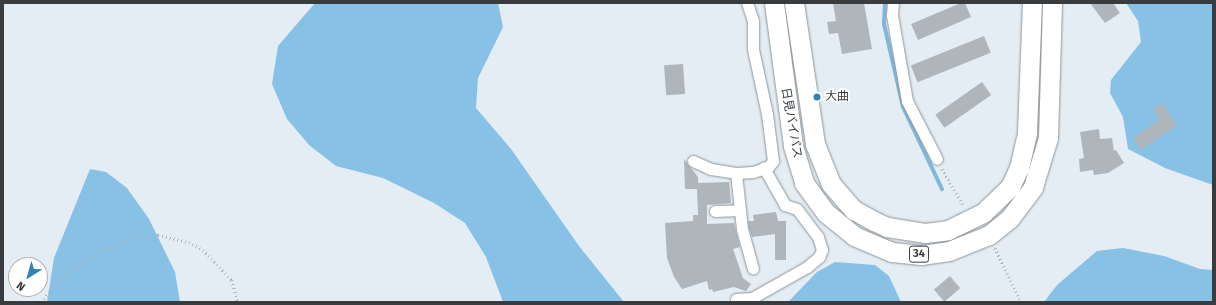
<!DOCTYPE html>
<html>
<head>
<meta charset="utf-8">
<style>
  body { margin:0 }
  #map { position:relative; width:1216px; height:305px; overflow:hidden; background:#e4edf3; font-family:"Fira Sans","Noto Sans JP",sans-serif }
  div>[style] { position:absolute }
  .forest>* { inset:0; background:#88c1e6 }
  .stream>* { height:4px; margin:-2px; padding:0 2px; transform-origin:2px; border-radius:2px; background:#80b8dd }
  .building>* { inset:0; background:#aeb6bc; transform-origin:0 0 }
  .path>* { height:2.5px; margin-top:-1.25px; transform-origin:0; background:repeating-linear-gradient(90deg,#adb4b9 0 1px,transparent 0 4px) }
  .roads { filter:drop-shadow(0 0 1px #8d959b) drop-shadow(0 0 1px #8d959b) }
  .minor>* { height:11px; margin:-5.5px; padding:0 5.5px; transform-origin:5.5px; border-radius:5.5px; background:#fff }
  .trunk>* { height:19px; margin:-9.5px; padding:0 9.5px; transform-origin:9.5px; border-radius:9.5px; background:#fff }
  .dots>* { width:11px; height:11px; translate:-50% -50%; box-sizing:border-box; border:2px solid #fff; border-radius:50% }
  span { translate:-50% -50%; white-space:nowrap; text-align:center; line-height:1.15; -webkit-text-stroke:3.5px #fff; paint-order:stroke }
  .shield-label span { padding:1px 3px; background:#fff; border:1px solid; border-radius:3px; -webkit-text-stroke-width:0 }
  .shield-label { font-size:11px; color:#393c3e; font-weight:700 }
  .poi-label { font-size:12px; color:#393c3e }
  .left { translate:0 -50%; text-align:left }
  .street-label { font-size:12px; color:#393c3e }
  .frame { position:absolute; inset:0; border:4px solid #393c3e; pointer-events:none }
  .north { position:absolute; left:8px; top:257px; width:40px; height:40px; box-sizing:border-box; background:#fff; border:1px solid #b0b1b2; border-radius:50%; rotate:217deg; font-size:11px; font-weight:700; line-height:16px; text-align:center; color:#393c3e }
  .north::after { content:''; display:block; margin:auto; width:14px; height:18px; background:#3083b4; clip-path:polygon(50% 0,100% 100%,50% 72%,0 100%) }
</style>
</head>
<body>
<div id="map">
  <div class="forest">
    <div style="clip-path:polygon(315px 3px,498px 3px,503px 27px,478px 78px,476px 108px,511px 149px,579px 246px,624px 302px,503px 302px,486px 257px,465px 223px,434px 203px,383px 178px,336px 166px,309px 145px,287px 119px,272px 84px,278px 46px)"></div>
    <div style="clip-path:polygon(1126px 3px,1213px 3px,1213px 185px,1165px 168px,1128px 149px,1123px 117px,1110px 93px,1111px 80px,1141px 42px,1138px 21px)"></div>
    <div style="clip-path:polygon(90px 169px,106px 172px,127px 188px,149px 219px,175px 272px,180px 302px,47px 302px,54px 258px)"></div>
    <div style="clip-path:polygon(1123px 248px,1164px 256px,1200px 269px,1213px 270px,1213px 302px,1044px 302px,1057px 285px,1097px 251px)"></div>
    <div style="clip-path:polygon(835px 262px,875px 265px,889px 276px,901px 302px,788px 302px,817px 272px)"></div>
  </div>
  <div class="stream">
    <div style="left:885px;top:3px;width:21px;rotate:93deg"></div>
    <div style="left:884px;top:24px;width:85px;rotate:77.1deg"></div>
    <div style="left:903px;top:107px;width:91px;rotate:64.6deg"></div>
  </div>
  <div class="building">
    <div style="clip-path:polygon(833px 3px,864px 3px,872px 49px,842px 54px,838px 33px,829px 34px,827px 22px,836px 21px)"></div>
    <div style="clip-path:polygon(961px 3px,965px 3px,971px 17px,918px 40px,911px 24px)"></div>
    <div style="clip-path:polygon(1090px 3px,1113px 3px,1120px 13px,1105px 23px)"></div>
    <div style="left:984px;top:36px;width:18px;height:79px;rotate:68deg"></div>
    <div style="left:683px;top:64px;width:30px;height:19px;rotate:86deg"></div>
    <div style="left:982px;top:82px;width:16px;height:57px;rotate:55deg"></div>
    <div style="clip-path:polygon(1162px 103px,1177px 125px,1141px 150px,1133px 138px,1160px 119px,1153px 110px)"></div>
    <div style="clip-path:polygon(1099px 129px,1100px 139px,1112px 138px,1114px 151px,1116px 150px,1124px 163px,1108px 173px,1094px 175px,1093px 170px,1080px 172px,1079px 159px,1084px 158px,1080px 132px)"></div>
    <div style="clip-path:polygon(684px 159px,698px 177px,698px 183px,729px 182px,731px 203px,707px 205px,707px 224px,734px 223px,740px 247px,733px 249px,743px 278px,751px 284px,746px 291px,734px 287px,713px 292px,712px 289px,709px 290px,707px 281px,682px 289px,674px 277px,667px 258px,665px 223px,693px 221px,693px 215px,698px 215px,697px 189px,685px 189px)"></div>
    <div style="clip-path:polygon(776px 212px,778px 221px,786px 221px,786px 260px,775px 260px,775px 234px,752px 237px,749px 228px,748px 221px,754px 221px,753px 215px)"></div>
    <div style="left:950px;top:276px;width:16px;height:21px;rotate:50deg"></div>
  </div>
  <div class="path">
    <div style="left:942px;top:169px;width:43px;rotate:59.3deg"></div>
    <div style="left:995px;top:248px;width:60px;rotate:64.3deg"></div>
    <div style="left:41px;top:302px;width:27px;rotate:-51deg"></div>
    <div style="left:58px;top:281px;width:33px;rotate:-39deg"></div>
    <div style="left:84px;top:260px;width:59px;rotate:-25.3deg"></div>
    <div style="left:137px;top:235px;width:21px"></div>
    <div style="left:158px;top:235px;width:32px;rotate:13deg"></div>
    <div style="left:189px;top:242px;width:16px;rotate:30deg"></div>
    <div style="left:203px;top:250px;width:42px;rotate:46deg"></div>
    <div style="left:232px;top:280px;width:23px;rotate:75deg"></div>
  </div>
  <div class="roads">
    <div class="minor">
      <div style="left:893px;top:3px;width:12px;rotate:95deg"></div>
      <div style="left:892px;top:15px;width:87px;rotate:80.1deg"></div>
      <div style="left:907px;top:101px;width:65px;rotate:62.7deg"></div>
      <div style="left:693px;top:161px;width:20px;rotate:24deg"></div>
      <div style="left:711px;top:169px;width:25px;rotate:9deg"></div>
      <div style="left:736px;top:173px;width:17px;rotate:-3deg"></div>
      <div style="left:753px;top:172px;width:16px;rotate:-18deg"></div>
      <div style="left:768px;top:167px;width:8px;rotate:-50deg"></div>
      <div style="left:773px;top:161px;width:47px;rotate:-97.3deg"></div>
      <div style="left:767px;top:114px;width:66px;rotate:-102.2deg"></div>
      <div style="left:753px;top:49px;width:28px;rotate:-90deg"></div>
      <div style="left:753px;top:21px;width:19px;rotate:-108deg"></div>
      <div style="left:736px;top:173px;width:56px;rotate:83.9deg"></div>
      <div style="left:742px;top:229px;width:41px;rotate:74.6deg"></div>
      <div style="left:715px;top:211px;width:25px;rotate:-2deg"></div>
      <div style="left:736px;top:299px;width:16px;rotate:-4deg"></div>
      <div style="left:752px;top:298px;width:63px;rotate:-29.4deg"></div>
      <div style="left:807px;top:267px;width:16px;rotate:-40deg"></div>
      <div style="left:819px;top:257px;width:8px;rotate:-67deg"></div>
      <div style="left:822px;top:250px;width:14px;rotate:-107deg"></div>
      <div style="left:818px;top:237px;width:35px;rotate:-127deg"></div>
      <div style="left:797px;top:209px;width:13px;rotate:-162deg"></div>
      <div style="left:785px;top:205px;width:43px;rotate:-119.6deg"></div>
    </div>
    <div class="trunk">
      <div style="left:774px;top:3px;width:144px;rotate:82.4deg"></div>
      <div style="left:793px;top:146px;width:39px;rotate:73deg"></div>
      <div style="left:804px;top:183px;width:37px;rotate:54deg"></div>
      <div style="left:826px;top:213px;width:36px;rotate:39deg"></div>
      <div style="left:854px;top:236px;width:41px;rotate:22.8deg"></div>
      <div style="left:892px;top:252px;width:29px;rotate:6deg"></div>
      <div style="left:921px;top:255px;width:28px;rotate:-8deg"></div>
      <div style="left:949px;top:251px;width:43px;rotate:-21.8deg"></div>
      <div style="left:989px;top:235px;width:27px;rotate:-39deg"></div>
      <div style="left:1010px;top:218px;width:39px;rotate:-53deg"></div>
      <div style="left:1033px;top:187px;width:51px;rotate:-73deg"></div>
      <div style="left:1048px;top:138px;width:135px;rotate:-88.3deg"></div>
      <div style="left:794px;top:3px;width:143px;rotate:81.5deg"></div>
      <div style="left:815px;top:144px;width:43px;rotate:68.2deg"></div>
      <div style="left:831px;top:184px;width:35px;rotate:49deg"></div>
      <div style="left:854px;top:210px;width:23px;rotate:29deg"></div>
      <div style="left:874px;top:221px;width:14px;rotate:25deg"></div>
      <div style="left:887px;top:227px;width:38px;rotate:9deg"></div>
      <div style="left:925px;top:233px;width:23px;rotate:-7deg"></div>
      <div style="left:948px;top:230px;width:39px;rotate:-26deg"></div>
      <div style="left:983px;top:213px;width:37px;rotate:-44deg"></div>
      <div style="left:1010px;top:187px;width:21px;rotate:-65deg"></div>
      <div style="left:1019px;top:168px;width:37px;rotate:-77deg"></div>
      <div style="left:1027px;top:132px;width:129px;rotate:-87.8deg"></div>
    </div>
  </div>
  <div class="dots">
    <div style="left:817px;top:97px;background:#3083b4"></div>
  </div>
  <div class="shield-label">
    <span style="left:919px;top:254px">34</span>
  </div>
  <div class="poi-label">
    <span class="left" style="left:825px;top:97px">大曲</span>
  </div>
  <div class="street-label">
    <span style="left:791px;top:123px;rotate:80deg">日見バイパス</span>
  </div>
  <div class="frame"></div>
  <div class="north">N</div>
</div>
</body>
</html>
